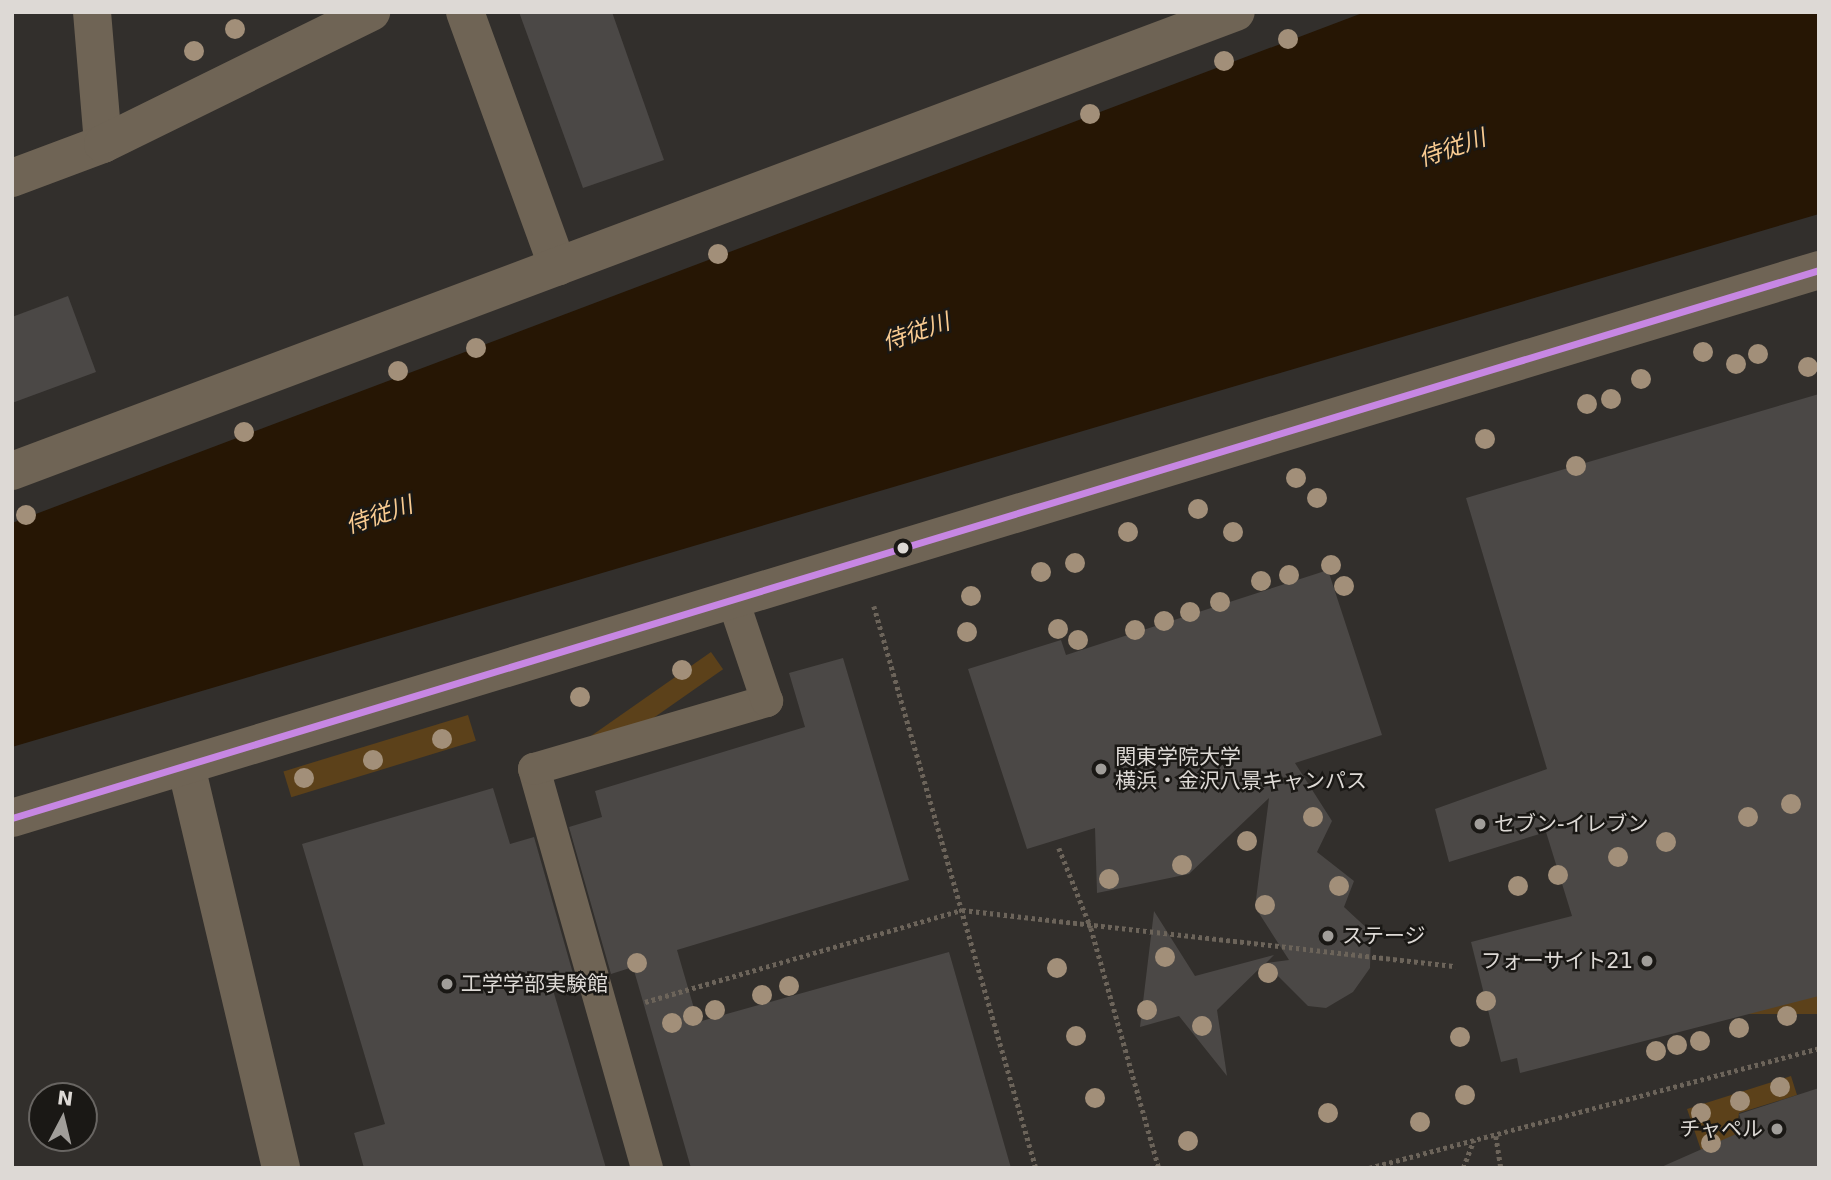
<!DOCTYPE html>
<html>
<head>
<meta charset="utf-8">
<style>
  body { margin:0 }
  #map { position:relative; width:1831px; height:1180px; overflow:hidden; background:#322f2c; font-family:"DejaVu Sans","Noto Sans JP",sans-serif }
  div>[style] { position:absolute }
  .green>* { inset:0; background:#5c411a; transform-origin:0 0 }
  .water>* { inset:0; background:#261604 }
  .building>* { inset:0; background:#4b4846 }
  .path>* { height:4.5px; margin-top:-2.25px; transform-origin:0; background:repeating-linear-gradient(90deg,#6c645a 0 3.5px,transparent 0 7px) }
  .service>* { height:32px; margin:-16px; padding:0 16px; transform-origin:16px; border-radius:16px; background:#6f6455 }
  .minor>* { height:38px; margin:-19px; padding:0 19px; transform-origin:19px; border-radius:19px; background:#6f6455 }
  .tertiary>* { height:38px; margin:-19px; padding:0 19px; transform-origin:19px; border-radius:19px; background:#6f6455 }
  .bus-1>* { height:7px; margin:-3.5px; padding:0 3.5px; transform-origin:3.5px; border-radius:3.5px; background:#c787e3 }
  .trees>* { width:20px; height:20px; margin:-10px; border-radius:50%; background:#a28f79 }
  .dots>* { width:19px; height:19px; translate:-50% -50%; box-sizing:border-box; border:4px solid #1a1815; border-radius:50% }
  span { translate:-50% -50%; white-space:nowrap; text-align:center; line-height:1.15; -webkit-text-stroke:5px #1a1815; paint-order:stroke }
  .poi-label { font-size:21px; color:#ddd9d5 }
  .left { translate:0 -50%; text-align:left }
  .right { translate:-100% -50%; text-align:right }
  .water-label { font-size:23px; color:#f9cb91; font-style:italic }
  .frame { position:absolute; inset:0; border:14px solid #ddd9d5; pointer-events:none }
  .north { position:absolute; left:28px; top:1082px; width:70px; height:70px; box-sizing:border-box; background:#1a1815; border:2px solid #686562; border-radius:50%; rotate:7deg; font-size:19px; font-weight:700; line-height:28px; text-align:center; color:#ddd9d5 }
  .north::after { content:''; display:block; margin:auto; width:24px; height:32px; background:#a19e9a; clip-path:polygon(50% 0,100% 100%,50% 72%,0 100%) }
</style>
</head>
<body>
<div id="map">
  <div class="green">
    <div style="left:711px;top:652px;width:21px;height:164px;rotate:55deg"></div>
    <div style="left:468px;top:715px;width:27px;height:193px;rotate:73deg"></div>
    <div style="left:1819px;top:996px;width:18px;height:190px;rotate:90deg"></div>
    <div style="clip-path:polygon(1791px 1076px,1797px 1095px,1739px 1113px,1736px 1134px,1702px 1153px,1687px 1109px)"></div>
  </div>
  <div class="water">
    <div style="clip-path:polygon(1365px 12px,1819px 12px,1819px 214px,12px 747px,12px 523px)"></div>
  </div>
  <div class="building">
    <div style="clip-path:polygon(519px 12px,612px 12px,664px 160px,583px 188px)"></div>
    <div style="clip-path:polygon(68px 296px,96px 372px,12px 403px,12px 317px)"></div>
    <div style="clip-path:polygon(1819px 394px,1819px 996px,1520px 1073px,1517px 1058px,1501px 1062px,1471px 942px,1572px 916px,1546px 832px,1449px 862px,1435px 809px,1547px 769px,1466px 498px)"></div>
    <div style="clip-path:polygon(1328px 570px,1382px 735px,1295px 763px,1332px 821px,1317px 852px,1354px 881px,1344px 907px,1371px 932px,1370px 968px,1353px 992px,1326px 1008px,1308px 1006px,1265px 963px,1217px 1010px,1227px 1076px,1179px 1016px,1140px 1027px,1154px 911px,1195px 976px,1274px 955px,1266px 963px,1289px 960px,1255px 907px,1269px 798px,1189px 874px,1097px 893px,1095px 828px,1027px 849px,968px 669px,1061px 640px,1066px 655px)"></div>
    <div style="clip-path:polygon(843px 658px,909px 880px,677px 950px,698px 1022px,949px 952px,1011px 1168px,691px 1168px,633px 967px,611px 974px,569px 827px,602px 817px,595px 791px,805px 727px,789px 673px)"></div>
    <div style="clip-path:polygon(493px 788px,510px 844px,534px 837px,576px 984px,553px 990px,606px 1168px,364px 1168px,354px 1133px,385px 1124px,302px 844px)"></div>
    <div style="clip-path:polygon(1819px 1088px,1819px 1168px,1659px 1168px,1736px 1134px,1732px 1123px,1741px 1120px,1739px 1114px)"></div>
  </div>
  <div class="path">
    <div style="left:874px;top:606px;width:585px;rotate:73.92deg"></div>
    <div style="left:1059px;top:848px;width:86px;rotate:68.2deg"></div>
    <div style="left:1091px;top:928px;width:249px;rotate:74.2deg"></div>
    <div style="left:645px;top:1002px;width:330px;rotate:-16.2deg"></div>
    <div style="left:962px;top:910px;width:497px;rotate:6.5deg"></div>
    <div style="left:1496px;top:1136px;width:32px;rotate:81deg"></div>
    <div style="left:1369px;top:1168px;width:466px;rotate:-14.9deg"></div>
    <div style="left:1463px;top:1168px;width:30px;rotate:-69deg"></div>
  </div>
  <div class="service">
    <div style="left:647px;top:1168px;width:415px;rotate:-105.8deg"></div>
    <div style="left:534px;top:769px;width:243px;rotate:-16.3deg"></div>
    <div style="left:767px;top:701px;width:107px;rotate:-108.6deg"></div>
  </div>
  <div class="minor">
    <div style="left:92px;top:12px;width:132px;rotate:85.2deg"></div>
    <div style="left:465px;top:12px;width:271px;rotate:70deg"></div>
    <div style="left:12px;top:178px;width:97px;rotate:-20.5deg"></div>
    <div style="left:103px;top:144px;width:299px;rotate:-26.2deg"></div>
    <div style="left:12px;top:471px;width:1307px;rotate:-20.56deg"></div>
    <div style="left:186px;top:766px;width:413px;rotate:76.7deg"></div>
  </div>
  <div class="tertiary">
    <div style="left:12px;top:818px;width:1888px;rotate:-16.87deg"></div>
  </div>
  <div class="bus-1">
    <div style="left:12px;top:818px;width:1888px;rotate:-16.87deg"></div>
  </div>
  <div class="trees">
    <div style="left:235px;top:29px"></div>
    <div style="left:1288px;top:39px"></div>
    <div style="left:194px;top:51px"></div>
    <div style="left:1224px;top:61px"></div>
    <div style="left:1090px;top:114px"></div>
    <div style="left:718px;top:254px"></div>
    <div style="left:476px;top:348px"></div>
    <div style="left:1703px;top:352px"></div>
    <div style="left:1758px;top:354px"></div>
    <div style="left:1736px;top:364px"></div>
    <div style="left:1808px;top:367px"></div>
    <div style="left:398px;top:371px"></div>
    <div style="left:1641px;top:379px"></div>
    <div style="left:1611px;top:399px"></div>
    <div style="left:1587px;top:404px"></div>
    <div style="left:244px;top:432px"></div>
    <div style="left:1485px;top:439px"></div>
    <div style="left:1576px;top:466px"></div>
    <div style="left:1296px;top:478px"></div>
    <div style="left:1317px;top:498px"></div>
    <div style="left:1198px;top:509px"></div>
    <div style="left:26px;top:515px"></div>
    <div style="left:1128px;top:532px"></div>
    <div style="left:1233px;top:532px"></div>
    <div style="left:1075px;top:563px"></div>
    <div style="left:1331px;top:565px"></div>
    <div style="left:1041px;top:572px"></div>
    <div style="left:1289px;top:575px"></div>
    <div style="left:1261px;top:581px"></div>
    <div style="left:1344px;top:586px"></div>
    <div style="left:971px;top:596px"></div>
    <div style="left:1220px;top:602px"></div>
    <div style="left:1190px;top:612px"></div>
    <div style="left:1164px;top:621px"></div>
    <div style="left:1058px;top:629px"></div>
    <div style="left:1135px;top:630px"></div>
    <div style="left:967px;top:632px"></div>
    <div style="left:1078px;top:640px"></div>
    <div style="left:682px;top:670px"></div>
    <div style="left:580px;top:697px"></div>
    <div style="left:442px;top:739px"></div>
    <div style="left:373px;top:760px"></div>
    <div style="left:304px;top:778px"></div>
    <div style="left:1791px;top:804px"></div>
    <div style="left:1313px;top:817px"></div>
    <div style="left:1748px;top:817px"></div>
    <div style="left:1247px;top:841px"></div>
    <div style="left:1666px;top:842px"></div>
    <div style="left:1618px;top:857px"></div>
    <div style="left:1182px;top:865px"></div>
    <div style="left:1558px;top:875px"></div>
    <div style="left:1109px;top:879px"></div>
    <div style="left:1339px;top:886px"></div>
    <div style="left:1518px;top:886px"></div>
    <div style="left:1265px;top:905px"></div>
    <div style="left:1165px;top:957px"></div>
    <div style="left:637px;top:963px"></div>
    <div style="left:1057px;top:968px"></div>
    <div style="left:1268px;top:973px"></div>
    <div style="left:789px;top:986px"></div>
    <div style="left:762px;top:995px"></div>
    <div style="left:1486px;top:1001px"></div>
    <div style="left:715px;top:1010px"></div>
    <div style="left:1147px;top:1010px"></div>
    <div style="left:693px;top:1016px"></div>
    <div style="left:1787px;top:1016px"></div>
    <div style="left:672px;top:1023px"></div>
    <div style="left:1202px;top:1026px"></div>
    <div style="left:1739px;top:1028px"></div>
    <div style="left:1076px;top:1036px"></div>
    <div style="left:1460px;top:1037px"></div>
    <div style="left:1700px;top:1041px"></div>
    <div style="left:1677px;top:1045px"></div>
    <div style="left:1656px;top:1051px"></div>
    <div style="left:1780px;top:1087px"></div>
    <div style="left:1465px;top:1095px"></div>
    <div style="left:1095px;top:1098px"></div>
    <div style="left:1740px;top:1101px"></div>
    <div style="left:1328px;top:1113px"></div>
    <div style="left:1701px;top:1113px"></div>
    <div style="left:1420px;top:1122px"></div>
    <div style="left:1188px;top:1141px"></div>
    <div style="left:1711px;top:1143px"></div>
  </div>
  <div class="dots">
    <div style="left:903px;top:548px;background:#ddd9d5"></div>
    <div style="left:1101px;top:769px;background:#a19e9a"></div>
    <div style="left:1480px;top:824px;background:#a19e9a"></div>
    <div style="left:1328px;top:936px;background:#a19e9a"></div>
    <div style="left:1647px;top:961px;background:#a19e9a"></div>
    <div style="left:447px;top:984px;background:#a19e9a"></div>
    <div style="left:1777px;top:1129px;background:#a19e9a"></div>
  </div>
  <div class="poi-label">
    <span class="left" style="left:1115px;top:769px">関東学院大学<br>横浜・金沢八景キャンパス</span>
    <span class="left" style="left:1494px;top:824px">セブン-イレブン</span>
    <span class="left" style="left:1342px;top:936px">ステージ</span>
    <span class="right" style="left:1633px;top:961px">フォーサイト21</span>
    <span class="left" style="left:461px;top:984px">工学学部実験館</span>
    <span class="right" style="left:1763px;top:1129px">チャペル</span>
  </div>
  <div class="water-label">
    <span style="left:1452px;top:148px;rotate:-19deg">侍従川</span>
    <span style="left:916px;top:332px;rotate:-19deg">侍従川</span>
    <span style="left:379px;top:515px;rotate:-19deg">侍従川</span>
  </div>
  <div class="frame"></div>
  <div class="north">N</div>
</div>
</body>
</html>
